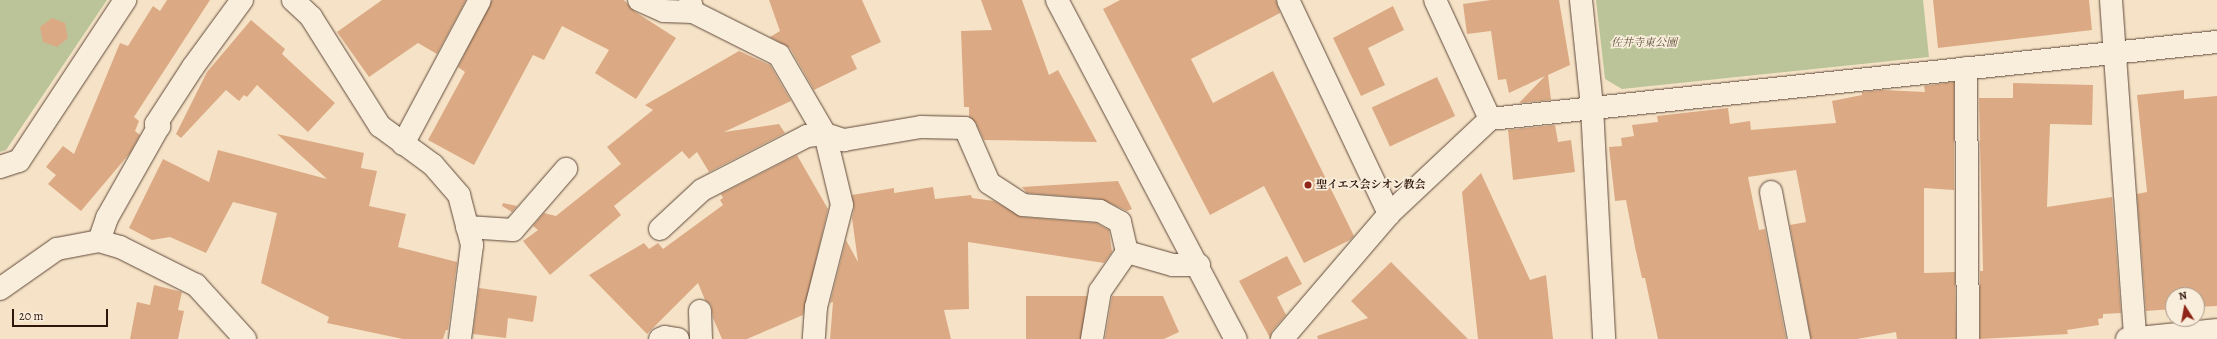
<!DOCTYPE html>
<html>
<head>
<meta charset="utf-8">
<style>
  body { margin:0 }
  #map { position:relative; width:2217px; height:339px; overflow:hidden; background:#f6e3c7; font-family:Alegreya,"Noto Serif JP",serif }
  div>[style] { position:absolute }
  .green>* { inset:0; background:#bac498 }
  .building>* { inset:0; background:#dbaa84; transform-origin:0 0 }
  .roads { filter:drop-shadow(0 0 1px #60493a) drop-shadow(0 0 1px #60493a) }
  .minor>* { height:22px; margin:-11px; padding:0 11px; transform-origin:11px; border-radius:11px; background:#f9eddb }
  .dots>* { width:11px; height:11px; translate:-50% -50%; box-sizing:border-box; border:2px solid #f9eddb; border-radius:50% }
  span { translate:-50% -50%; white-space:nowrap; text-align:center; line-height:1.15; -webkit-text-stroke:3.5px #f9eddb; paint-order:stroke }
  .park-label { font-size:11px; color:#5f533c; font-style:italic }
  .poi-label { font-size:11px; color:#2e160b; font-weight:700 }
  .left { translate:0 -50%; text-align:left }
  .north { position:absolute; left:2165px; top:287px; width:40px; height:40px; box-sizing:border-box; background:#f9eddb; border:1px solid #a89788; border-radius:50%; rotate:349deg; font-size:11px; font-weight:700; line-height:16px; text-align:center; color:#2e160b }
  .north::after { content:''; display:block; margin:auto; width:14px; height:18px; background:#8f2418; clip-path:polygon(50% 0,100% 100%,50% 72%,0 100%) }
  .scale { position:absolute; left:12px; top:309px; width:96px; height:18px; box-sizing:border-box; border:2px solid #2e160b; border-top:0; padding-left:5px; font-size:12px; line-height:14px; white-space:nowrap; color:#2e160b; -webkit-text-stroke:3px #f9eddb; paint-order:stroke }
</style>
</head>
<body>
<div id="map">
  <div class="green">
    <div style="clip-path:polygon(0 0,107px 0,6px 150px,0 152px)"></div>
    <div style="clip-path:polygon(1596px 0,1923px 0,1929px 57px,1622px 89px,1605px 79px)"></div>
  </div>
  <div class="building">
    <div style="clip-path:polygon(167px 0,210px 0,134px 117px,139px 121px,135px 131px,140px 135px,130px 153px,81px 211px,48px 184px,56px 175px,46px 167px,63px 146px,74px 154px,120px 43px,128px 46px,153px 6px,160px 11px)"></div>
    <div style="clip-path:polygon(382px 0,466px 0,437px 54px,418px 43px,369px 77px,337px 32px)"></div>
    <div style="clip-path:polygon(492px 0,624px 0,634px 11px,676px 38px,636px 99px,595px 73px,609px 50px,562px 26px,544px 60px,533px 55px,474px 165px,428px 140px,465px 72px,458px 67px)"></div>
    <div style="clip-path:polygon(769px 0,862px 0,881px 42px,851px 56px,857px 69px,814px 90px,790px 48px,770px 37px,780px 31px)"></div>
    <div style="clip-path:polygon(981px 0,1022px 0,1049px 75px,1058px 70px,1097px 142px,984px 140px,976px 123px,969px 117px,969px 107px,964px 107px,961px 31px,992px 30px)"></div>
    <div style="clip-path:polygon(1120px 0,1276px 0,1280px 13px,1191px 59px,1213px 103px,1273px 71px,1354px 236px,1350px 240px,1304px 263px,1264px 186px,1210px 215px,1103px 9px)"></div>
    <div style="clip-path:polygon(1491px 0,1559px 0,1570px 65px,1548px 75px,1551px 100px,1519px 103px,1545px 76px,1509px 93px,1506px 79px,1498px 80px,1491px 31px,1467px 34px,1463px 4px)"></div>
    <div style="clip-path:polygon(1933px 0,2089px 0,2092px 30px,1938px 48px)"></div>
    <div style="clip-path:polygon(1393px 6px,1404px 30px,1368px 48px,1385px 85px,1361px 96px,1333px 38px)"></div>
    <div style="clip-path:polygon(52px 18px,65px 23px,68px 38px,57px 47px,43px 42px,40px 27px)"></div>
    <div style="clip-path:polygon(251px 20px,285px 49px,282px 54px,335px 103px,308px 132px,257px 85px,247px 97px,244px 95px,239px 101px,226px 90px,181px 138px,176px 134px,207px 72px)"></div>
    <div style="clip-path:polygon(739px 51px,770px 65px,791px 101px,724px 132px,779px 124px,785px 133px,709px 172px,697px 152px,689px 159px,682px 151px,614px 206px,621px 215px,550px 275px,523px 241px,538px 230px,533px 226px,544px 213px,556px 216px,621px 164px,607px 147px,653px 110px,645px 105px)"></div>
    <div style="left:1437px;top:77px;width:43px;height:72px;rotate:65deg"></div>
    <div style="clip-path:polygon(1954px 82px,1954px 190px,1924px 188px,1924px 273px,1955px 272px,1956px 339px,1897px 339px,1896px 332px,1857px 339px,1811px 339px,1790px 225px,1806px 222px,1796px 170px,1748px 177px,1759px 230px,1765px 229px,1786px 339px,1658px 339px,1645px 278px,1642px 278px,1635px 247px,1626px 200px,1615px 201px,1609px 147px,1622px 146px,1621px 138px,1634px 136px,1632px 125px,1658px 122px,1657px 116px,1728px 108px,1730px 124px,1750px 121px,1751px 130px,1836px 123px,1832px 101px,1862px 95px,1862px 92px,1883px 90px,1925px 92px,1924px 86px)"></div>
    <div style="clip-path:polygon(2013px 83px,2093px 85px,2092px 125px,2050px 124px,2047px 207px,2112px 197px,2121px 313px,2103px 314px,2103px 318px,2098px 319px,2099px 325px,2067px 330px,2068px 334px,1980px 339px,1980px 271px,1983px 271px,1979px 98px,2013px 98px)"></div>
    <div style="clip-path:polygon(2184px 90px,2184px 99px,2217px 96px,2217px 306px,2197px 307px,2197px 295px,2173px 295px,2173px 309px,2146px 311px,2137px 194px,2147px 192px,2137px 95px)"></div>
    <div style="clip-path:polygon(1555px 125px,1558px 142px,1571px 140px,1575px 172px,1513px 180px,1508px 130px)"></div>
    <div style="clip-path:polygon(277px 134px,364px 153px,361px 168px,377px 171px,369px 206px,406px 214px,398px 247px,457px 262px,448px 330px,446px 330px,443px 339px,403px 339px,327px 323px,329px 317px,261px 283px,277px 213px,233px 202px,206px 253px,170px 237px,152px 240px,129px 228px,163px 159px,209px 182px,218px 150px,327px 179px)"></div>
    <div style="clip-path:polygon(797px 155px,828px 209px,803px 315px,747px 339px,722px 339px,713px 318px,711px 305px,705px 300px,698px 283px,647px 334px,589px 275px,644px 243px,649px 249px,658px 243px,663px 249px,723px 205px,720px 200px,723px 198px,721px 194px)"></div>
    <div style="clip-path:polygon(1481px 173px,1530px 280px,1546px 275px,1553px 339px,1478px 339px,1462px 192px)"></div>
    <div style="clip-path:polygon(1118px 181px,1132px 209px,1127px 211px,1101px 199px,1027px 193px,1022px 187px)"></div>
    <div style="clip-path:polygon(933px 187px,935px 199px,971px 195px,972px 198px,994px 201px,1022px 217px,1096px 223px,1109px 230px,1112px 252px,1104px 263px,968px 242px,969px 309px,944px 310px,951px 339px,830px 339px,833px 302px,830px 303px,846px 240px,858px 262px,852px 218px,854px 208px,852px 195px,894px 188px,894px 193px)"></div>
    <div style="clip-path:polygon(503px 203px,517px 206px,512px 212px,502px 206px)"></div>
    <div style="clip-path:polygon(1287px 256px,1302px 284px,1277px 297px,1286px 315px,1272px 331px,1270px 338px,1239px 281px)"></div>
    <div style="clip-path:polygon(1391px 262px,1468px 339px,1318px 339px,1317px 336px,1368px 318px,1351px 301px)"></div>
    <div style="clip-path:polygon(154px 285px,182px 292px,178px 310px,184px 311px,178px 339px,130px 339px,137px 302px,150px 305px)"></div>
    <div style="clip-path:polygon(479px 288px,537px 296px,533px 322px,508px 318px,506px 338px,473px 334px)"></div>
    <div style="left:1026px;top:296px;width:61px;height:43px"></div>
    <div style="clip-path:polygon(1112px 296px,1163px 296px,1179px 332px,1164px 339px,1105px 339px)"></div>
  </div>
  <div class="roads">
    <div class="minor">
      <div style="left:242px;top:0;width:83px;rotate:126.2deg"></div>
      <div style="left:193px;top:67px;width:68px;rotate:123deg"></div>
      <div style="left:156px;top:124px;width:4px;rotate:34deg"></div>
      <div style="left:159px;top:126px;width:106px;rotate:119.5deg"></div>
      <div style="left:107px;top:218px;width:24px;rotate:109deg"></div>
      <div style="left:99px;top:241px;width:22px;rotate:16deg"></div>
      <div style="left:120px;top:247px;width:85px;rotate:26.6deg"></div>
      <div style="left:196px;top:285px;width:73px;rotate:47.8deg"></div>
      <div style="left:293px;top:0;width:25px;rotate:43deg"></div>
      <div style="left:311px;top:17px;width:129px;rotate:57.7deg"></div>
      <div style="left:380px;top:126px;width:66px;rotate:36.3deg"></div>
      <div style="left:433px;top:165px;width:40px;rotate:49deg"></div>
      <div style="left:459px;top:195px;width:52px;rotate:75.4deg"></div>
      <div style="left:472px;top:245px;width:95px;rotate:97.3deg"></div>
      <div style="left:639px;top:0;width:27px;rotate:24deg"></div>
      <div style="left:664px;top:11px;width:29px;rotate:2deg"></div>
      <div style="left:690px;top:0;width:12px;rotate:76deg"></div>
      <div style="left:693px;top:12px;width:96px;rotate:26.6deg"></div>
      <div style="left:779px;top:55px;width:91px;rotate:59.8deg"></div>
      <div style="left:825px;top:134px;width:73px;rotate:76.5deg"></div>
      <div style="left:842px;top:205px;width:105px;rotate:104.3deg"></div>
      <div style="left:816px;top:307px;width:32px;rotate:94deg"></div>
      <div style="left:1057px;top:0;width:383px;rotate:62.2deg"></div>
      <div style="left:1288px;top:0;width:237px;rotate:64.7deg"></div>
      <div style="left:1435px;top:0;width:131px;rotate:65.2deg"></div>
      <div style="left:1581px;top:0;width:108px;rotate:84.1deg"></div>
      <div style="left:1592px;top:107px;width:232px;rotate:87deg"></div>
      <div style="left:2111px;top:0;width:339px;rotate:85.9deg"></div>
      <div style="left:1966px;top:68px;width:271px;rotate:89.6deg"></div>
      <div style="left:403px;top:144px;width:163px;rotate:-61.9deg"></div>
      <div style="left:0;top:167px;width:20px;rotate:-18deg"></div>
      <div style="left:19px;top:161px;width:193px;rotate:-56.6deg"></div>
      <div style="left:1771px;top:192px;width:150px;rotate:79.2deg"></div>
      <div style="left:467px;top:227px;width:46px;rotate:3.7deg"></div>
      <div style="left:513px;top:230px;width:81px;rotate:-49deg"></div>
      <div style="left:660px;top:229px;width:57px;rotate:-42.9deg"></div>
      <div style="left:702px;top:190px;width:118px;rotate:-27.2deg"></div>
      <div style="left:807px;top:136px;width:18px;rotate:-6deg"></div>
      <div style="left:825px;top:134px;width:20px;rotate:18deg"></div>
      <div style="left:844px;top:140px;width:78px;rotate:-9.6deg"></div>
      <div style="left:921px;top:127px;width:44px;rotate:1.3deg"></div>
      <div style="left:965px;top:128px;width:60px;rotate:66.4deg"></div>
      <div style="left:989px;top:183px;width:40px;rotate:32.9deg"></div>
      <div style="left:1023px;top:205px;width:77px;rotate:4.5deg"></div>
      <div style="left:1100px;top:211px;width:23px;rotate:29deg"></div>
      <div style="left:1120px;top:222px;width:31px;rotate:77deg"></div>
      <div style="left:1127px;top:252px;width:47px;rotate:124.7deg"></div>
      <div style="left:1100px;top:291px;width:49px;rotate:99.5deg"></div>
      <div style="left:1127px;top:252px;width:48px;rotate:15.8deg"></div>
      <div style="left:1173px;top:265px;width:26px"></div>
      <div style="left:0;top:289px;width:70px;rotate:-35.1deg"></div>
      <div style="left:57px;top:249px;width:43px;rotate:-10.8deg"></div>
      <div style="left:700px;top:311px;width:28px;rotate:88deg"></div>
      <div style="left:660px;top:339px;width:5px;rotate:-22deg"></div>
      <div style="left:665px;top:337px;width:13px;rotate:9deg"></div>
      <div style="left:1282px;top:339px;width:165px;rotate:-49.4deg"></div>
      <div style="left:1389px;top:214px;width:139px;rotate:-43.2deg"></div>
      <div style="left:1490px;top:119px;width:731px;rotate:-6.05deg"></div>
      <div style="left:2127px;top:339px;width:90px;rotate:-5.7deg"></div>
    </div>
  </div>
  <div class="dots">
    <div style="left:1308px;top:185px;background:#8f2418"></div>
  </div>
  <div class="park-label">
    <span style="left:1644px;top:43px">佐井寺東公園</span>
  </div>
  <div class="poi-label">
    <span class="left" style="left:1316px;top:185px">聖イエス会シオン教会</span>
  </div>
  <div class="north">N</div>
  <div class="scale">20 m</div>
</div>
</body>
</html>
